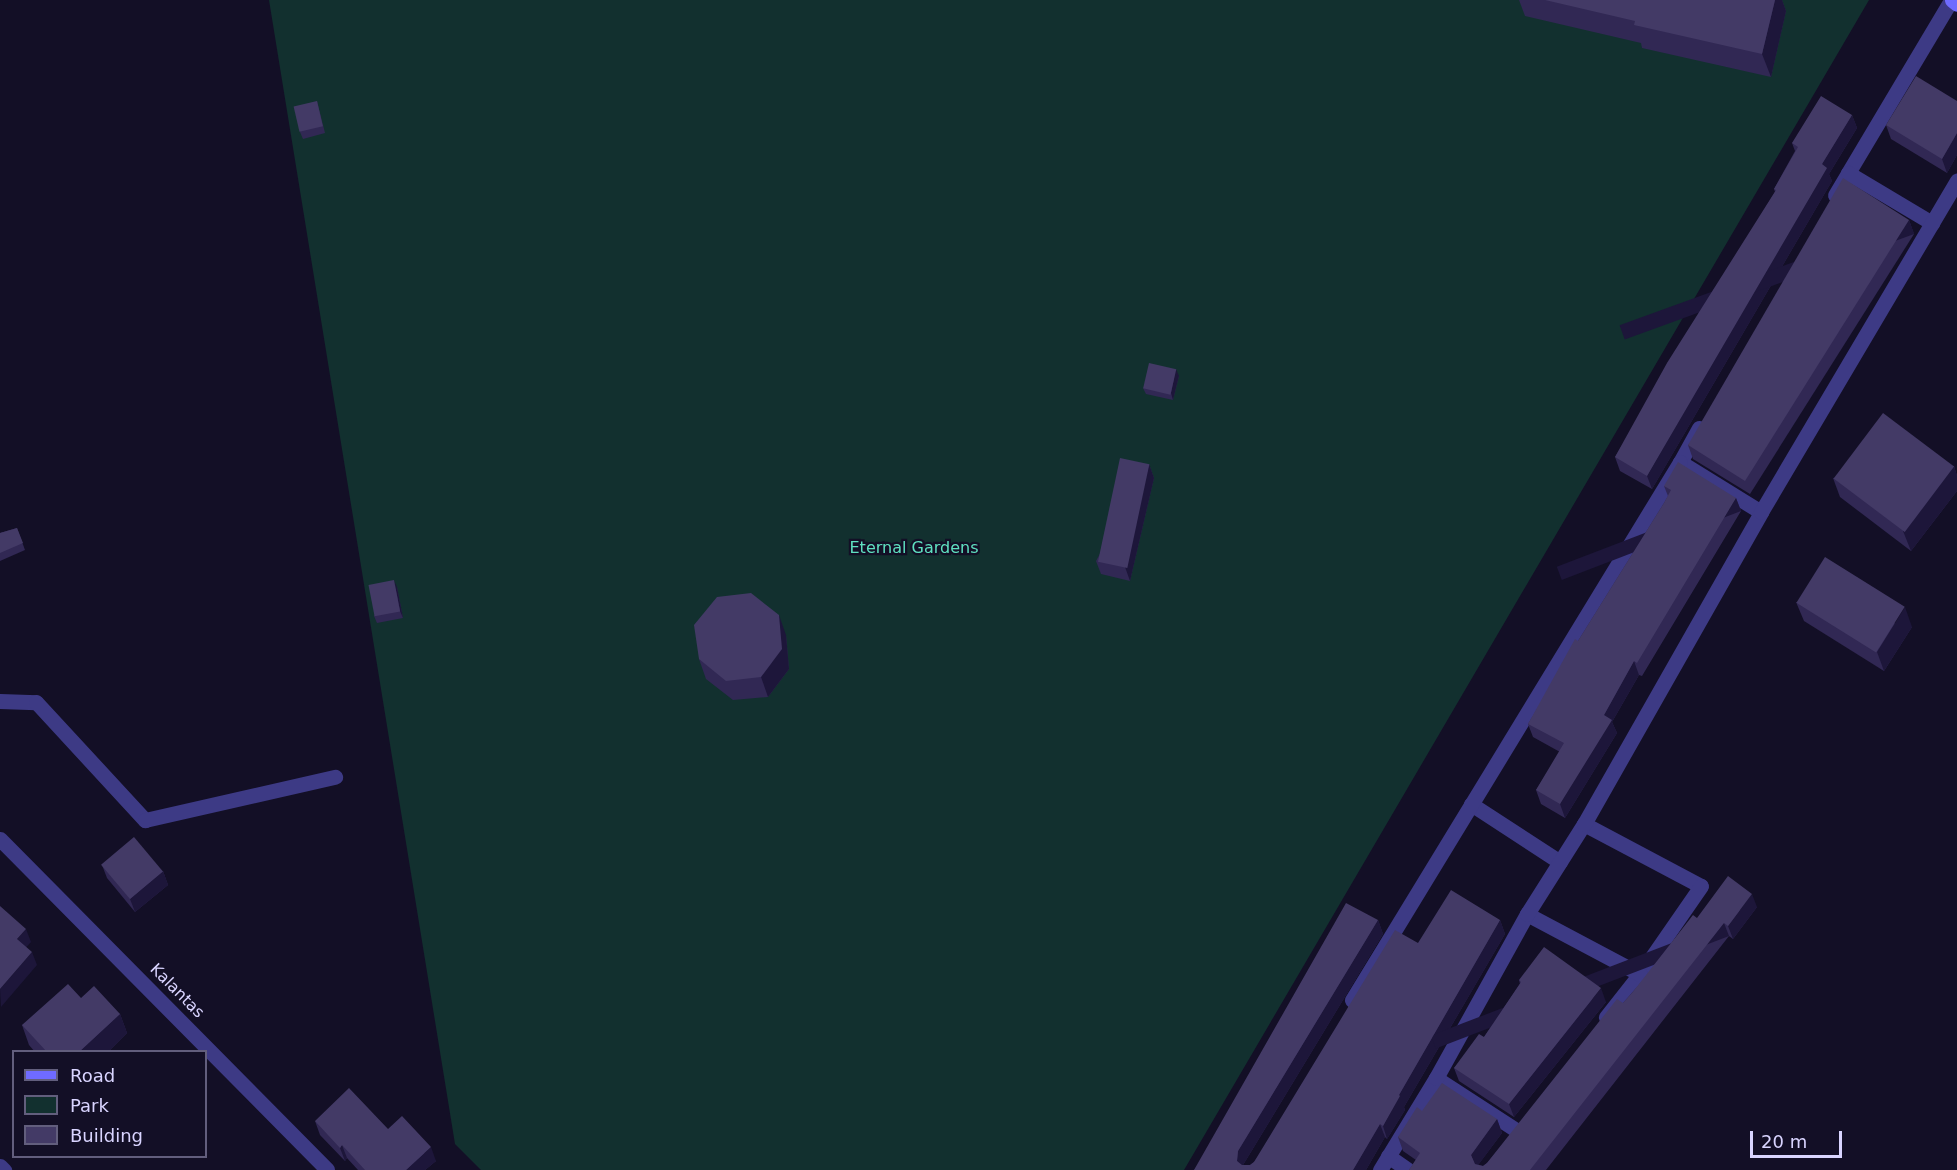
<!DOCTYPE html>
<html>
<head>
<meta charset="utf-8">
<style>
  body { margin:0 }
  #map { position:relative; width:1957px; height:1170px; overflow:hidden; background:#130f26; font-family:"DejaVu Sans",sans-serif }
  div>[style] { position:absolute }
  .green>* { inset:0; background:#12302f }
  .minor>* { height:15px; margin:-7.5px; padding:0 7.5px; transform-origin:7.5px; border-radius:7.5px; background:#3d3a85 }
  .secondary>* { height:15px; margin:-7.5px; padding:0 7.5px; transform-origin:7.5px; border-radius:7.5px; background:#6f6bff }
  .wall>* { inset:0; background:#312854 }
  .shaded-wall>* { inset:0; background:#1d163a; transform-origin:0 0 }
  .building>* { inset:0; background:#433a66; transform-origin:0 0 }
  span { translate:-50% -50%; white-space:nowrap; text-align:center; line-height:1.15; -webkit-text-stroke:4.5px #130f26; paint-order:stroke }
  .park-label { font-size:16px; color:#5fe0c0 }
  .street-label { font-size:16px; color:#d9d4ff }
  .legend { position:absolute; left:12px; top:1050px; width:195px; height:108px; box-sizing:border-box; background:#130f26; border:2px solid #625e7d; margin:0; padding:8px 10px; list-style:none; font-size:18px; color:#d9d4ff }
  .legend li { display:flex; align-items:center; gap:12px; height:30px }
  .legend b { width:30px; border:2px solid #625e7d }
  .scale { position:absolute; left:1750px; top:1131px; width:92px; height:27px; box-sizing:border-box; border:3px solid #d9d4ff; border-top:0; padding-left:8px; font-size:18px; line-height:21px; white-space:nowrap; color:#d9d4ff; -webkit-text-stroke:4px #130f26; paint-order:stroke }
</style>
</head>
<body>
<div id="map">
  <div class="green">
    <div style="clip-path:polygon(269px 0,1869px 0,1184px 1170px,481px 1170px,455px 1144px)"></div>
  </div>
  <div class="minor">
    <div style="left:1848px;top:173px;width:201px;rotate:-59.2deg"></div>
    <div style="left:1835px;top:195px;width:26px;rotate:-59deg"></div>
    <div style="left:1848px;top:173px;width:98px;rotate:30.8deg"></div>
    <div style="left:1699px;top:428px;width:39px;rotate:119deg"></div>
    <div style="left:1680px;top:462px;width:95px;rotate:31.7deg"></div>
    <div style="left:0;top:701px;width:36px;rotate:2deg"></div>
    <div style="left:36px;top:702px;width:161px;rotate:47.3deg"></div>
    <div style="left:145px;top:820px;width:195px;rotate:-12.8deg"></div>
    <div style="left:1471px;top:804px;width:106px;rotate:33.1deg"></div>
    <div style="left:1584px;top:824px;width:132px;rotate:27.9deg"></div>
    <div style="left:1701px;top:886px;width:107px;rotate:124.7deg"></div>
    <div style="left:1640px;top:974px;width:55px;rotate:128.3deg"></div>
    <div style="left:0;top:839px;width:465px;rotate:45.3deg"></div>
    <div style="left:1527px;top:914px;width:128px;rotate:28deg"></div>
    <div style="left:1352px;top:1000px;width:630px;rotate:-58.63deg"></div>
    <div style="left:1436px;top:1078px;width:95px;rotate:33deg"></div>
    <div style="left:1388px;top:1156px;width:24px;rotate:35deg"></div>
    <div style="left:0;top:1166px;width:6px;rotate:45deg"></div>
    <div style="left:1380px;top:1170px;width:108px;rotate:-58.7deg"></div>
    <div style="left:1436px;top:1078px;width:188px;rotate:-61deg"></div>
    <div style="left:1527px;top:914px;width:107px;rotate:-57.7deg"></div>
    <div style="left:1584px;top:824px;width:359px;rotate:-60.4deg"></div>
    <div style="left:1761px;top:512px;width:385px;rotate:-59.4deg"></div>
  </div>
  <div class="secondary">
    <div style="left:1952px;top:0;width:6px;rotate:39deg"></div>
  </div>
  <div class="wall">
    <div style="clip-path:polygon(1519px 0,1782px 0,1786px 11px,1771px 77px,1642px 48px,1641px 43px,1525px 16px)"></div>
    <div style="clip-path:polygon(317px 101px,325px 133px,303px 139px,300px 132px)"></div>
    <div style="clip-path:polygon(1957px 101px,1957px 155px,1947px 173px,1891px 139px,1886px 125px)"></div>
    <div style="clip-path:polygon(1852px 115px,1857px 128px,1829px 174px,1832px 181px,1652px 489px,1620px 471px,1615px 457px,1775px 192px,1774px 189px,1795px 151px,1792px 143px)"></div>
    <div style="clip-path:polygon(1909px 220px,1914px 234px,1750px 494px,1693px 459px,1688px 445px)"></div>
    <div style="clip-path:polygon(1179px 376px,1173px 400px,1146px 394px,1143px 388px)"></div>
    <div style="clip-path:polygon(1149px 464px,1154px 478px,1130px 581px,1101px 574px,1096px 561px)"></div>
    <div style="clip-path:polygon(1954px 466px,1957px 476px,1957px 491px,1911px 551px,1840px 497px,1833px 478px)"></div>
    <div style="clip-path:polygon(1664px 486px,1736px 498px,1741px 511px,1642px 676px,1639px 675px,1612px 722px,1617px 733px,1565px 818px,1541px 804px,1536px 790px,1560px 752px,1533px 737px,1528px 724px,1578px 641px,1664px 503px,1668px 496px)"></div>
    <div style="clip-path:polygon(17px 528px,25px 550px,0 561px,0 533px)"></div>
    <div style="clip-path:polygon(397px 587px,403px 618px,377px 623px,374px 616px)"></div>
    <div style="clip-path:polygon(1796px 602px,1912px 627px,1884px 671px,1804px 621px)"></div>
    <div style="clip-path:polygon(786px 635px,789px 669px,768px 697px,733px 700px,706px 679px,699px 659px)"></div>
    <div style="clip-path:polygon(102px 865px,163px 871px,168px 885px,135px 912px,107px 878px)"></div>
    <div style="clip-path:polygon(1757px 907px,1733px 939px,1729px 936px,1546px 1170px,1409px 1170px,1416px 1160px,1403px 1151px,1398px 1137px,1422px 1111px,1497px 1119px,1502px 1133px,1478px 1165px,1483px 1166px,1487px 1163px,1623px 1003px,1697px 918px)"></div>
    <div style="clip-path:polygon(1378px 920px,1383px 934px,1243px 1165px,1250px 1165px,1254px 1162px,1418px 943px,1500px 920px,1505px 934px,1404px 1107px,1405px 1110px,1387px 1139px,1385px 1137px,1366px 1170px,1194px 1170px)"></div>
    <div style="clip-path:polygon(1519px 980px,1606px 1002px,1514px 1117px,1459px 1081px,1454px 1068px,1484px 1037px,1520px 984px)"></div>
    <div style="clip-path:polygon(81px 998px,120px 1014px,127px 1033px,108px 1052px,35px 1052px,29px 1045px,22px 1025px)"></div>
    <div style="clip-path:polygon(315px 1121px,388px 1129px,436px 1161px,425px 1170px,358px 1170px,347px 1158px,345px 1161px,320px 1135px)"></div>
  </div>
  <div class="shaded-wall">
    <div style="clip-path:polygon(1775px 0,1782px 0,1786px 11px,1771px 77px,1762px 54px)"></div>
    <div style="clip-path:polygon(1852px 115px,1857px 128px,1829px 174px,1832px 181px,1652px 489px,1647px 476px,1822px 164px)"></div>
    <div style="clip-path:polygon(1957px 133px,1957px 155px,1947px 173px,1942px 159px)"></div>
    <div style="left:1909px;top:220px;width:15px;height:308px;rotate:70deg"></div>
    <div style="clip-path:polygon(1176px 369px,1179px 376px,1173px 400px,1171px 393px)"></div>
    <div style="clip-path:polygon(1149px 464px,1154px 478px,1130px 581px,1125px 567px)"></div>
    <div style="clip-path:polygon(1954px 466px,1957px 476px,1957px 491px,1911px 551px,1903px 531px)"></div>
    <div style="left:1736px;top:498px;width:14px;height:192px;rotate:69deg"></div>
    <div style="clip-path:polygon(394px 580px,397px 587px,403px 618px,400px 611px)"></div>
    <div style="clip-path:polygon(1905px 607px,1912px 627px,1884px 671px,1877px 652px)"></div>
    <div style="clip-path:polygon(779px 615px,786px 635px,789px 669px,768px 697px,761px 677px)"></div>
    <div style="clip-path:polygon(1634px 661px,1639px 675px,1612px 722px,1617px 733px,1565px 818px,1560px 804px,1604px 715px)"></div>
    <div style="clip-path:polygon(163px 871px,168px 885px,135px 912px,130px 899px)"></div>
    <div style="clip-path:polygon(1752px 894px,1757px 907px,1733px 939px,1728px 926px)"></div>
    <div style="clip-path:polygon(1378px 920px,1383px 934px,1243px 1165px,1242px 1170px,1237px 1161px,1238px 1151px)"></div>
    <div style="clip-path:polygon(1500px 920px,1505px 934px,1404px 1107px,1405px 1110px,1387px 1139px,1383px 1126px,1399px 1095px)"></div>
    <div style="left:1724px;top:923px;width:14px;height:314px;rotate:69deg"></div>
    <div style="clip-path:polygon(26px 929px,31px 942px,22px 952px,17px 939px)"></div>
    <div style="clip-path:polygon(32px 952px,37px 965px,1px 1007px,0 989px)"></div>
    <div style="clip-path:polygon(1601px 988px,1606px 1002px,1514px 1117px,1509px 1104px)"></div>
    <div style="clip-path:polygon(120px 1014px,127px 1033px,108px 1052px,79px 1052px)"></div>
    <div style="clip-path:polygon(1497px 1119px,1502px 1133px,1476px 1168px,1471px 1155px)"></div>
    <div style="clip-path:polygon(1380px 1124px,1385px 1137px,1366px 1170px,1353px 1170px)"></div>
    <div style="clip-path:polygon(342px 1145px,347px 1158px,345px 1161px,340px 1148px)"></div>
    <div style="clip-path:polygon(431px 1147px,436px 1161px,425px 1170px,406px 1170px)"></div>
  </div>
  <div class="building">
    <div style="clip-path:polygon(1545px 0,1775px 0,1762px 54px,1634px 25px,1635px 21px)"></div>
    <div style="clip-path:polygon(1916px 76px,1957px 101px,1957px 133px,1942px 159px,1886px 125px)"></div>
    <div style="clip-path:polygon(1821px 96px,1852px 115px,1822px 164px,1827px 168px,1647px 476px,1615px 457px,1667px 363px,1776px 190px,1774px 189px,1798px 147px,1792px 143px)"></div>
    <div style="left:317px;top:101px;width:26px;height:24px;rotate:77deg"></div>
    <div style="clip-path:polygon(1843px 178px,1909px 220px,1745px 481px,1688px 445px)"></div>
    <div style="left:1149px;top:363px;width:28px;height:26px;rotate:13deg"></div>
    <div style="left:1883px;top:413px;width:89px;height:82px;rotate:37deg"></div>
    <div style="left:1120px;top:458px;width:30px;height:106px;rotate:12deg"></div>
    <div style="clip-path:polygon(1678px 462px,1736px 498px,1637px 663px,1634px 661px,1604px 715px,1612px 720px,1560px 804px,1536px 790px,1564px 743px,1528px 724px,1575px 639px,1578px 641px,1664px 503px,1671px 490px,1664px 486px)"></div>
    <div style="clip-path:polygon(17px 528px,23px 543px,0 553px,0 533px)"></div>
    <div style="left:1825px;top:557px;width:94px;height:54px;rotate:32deg"></div>
    <div style="left:394px;top:580px;width:32px;height:26px;rotate:79deg"></div>
    <div style="clip-path:polygon(751px 593px,779px 615px,782px 649px,761px 677px,726px 681px,699px 659px,694px 625px,717px 597px)"></div>
    <div style="left:134px;top:837px;width:45px;height:43px;rotate:50deg"></div>
    <div style="clip-path:polygon(1728px 876px,1752px 894px,1728px 926px,1724px 923px,1530px 1170px,1409px 1170px,1420px 1153px,1398px 1137px,1417px 1107px,1422px 1111px,1442px 1083px,1497px 1119px,1471px 1155px,1475px 1164px,1483px 1166px,1487px 1163px,1617px 999px,1623px 1003px,1632px 993px,1693px 915px,1697px 918px)"></div>
    <div style="clip-path:polygon(1451px 890px,1500px 920px,1399px 1095px,1400px 1096px,1383px 1126px,1380px 1124px,1353px 1170px,1194px 1170px,1346px 903px,1378px 920px,1238px 1151px,1237px 1161px,1242px 1165px,1250px 1165px,1254px 1162px,1395px 930px,1418px 943px)"></div>
    <div style="clip-path:polygon(0 906px,26px 929px,17px 939px,32px 952px,0 989px)"></div>
    <div style="clip-path:polygon(1544px 947px,1601px 988px,1509px 1104px,1454px 1068px,1479px 1034px,1484px 1037px,1521px 982px,1519px 980px)"></div>
    <div style="clip-path:polygon(68px 984px,81px 998px,94px 986px,120px 1014px,79px 1052px,47px 1052px,22px 1025px)"></div>
    <div style="clip-path:polygon(349px 1088px,388px 1129px,402px 1116px,431px 1147px,406px 1170px,365px 1170px,342px 1145px,340px 1148px,315px 1121px)"></div>
  </div>
  <div class="park-label">
    <span style="left:914px;top:548px">Eternal Gardens</span>
  </div>
  <div class="street-label">
    <span style="left:177px;top:991px;rotate:45deg">Kalantas</span>
  </div>
  <ul class="legend">
  <li><b style="height:8px;background:#6f6bff"></b>Road</li>
  <li><b style="height:16px;background:#12302f"></b>Park</li>
  <li><b style="height:16px;background:#433a66"></b>Building</li>
  </ul>
  <div class="scale">20 m</div>
</div>
</body>
</html>
